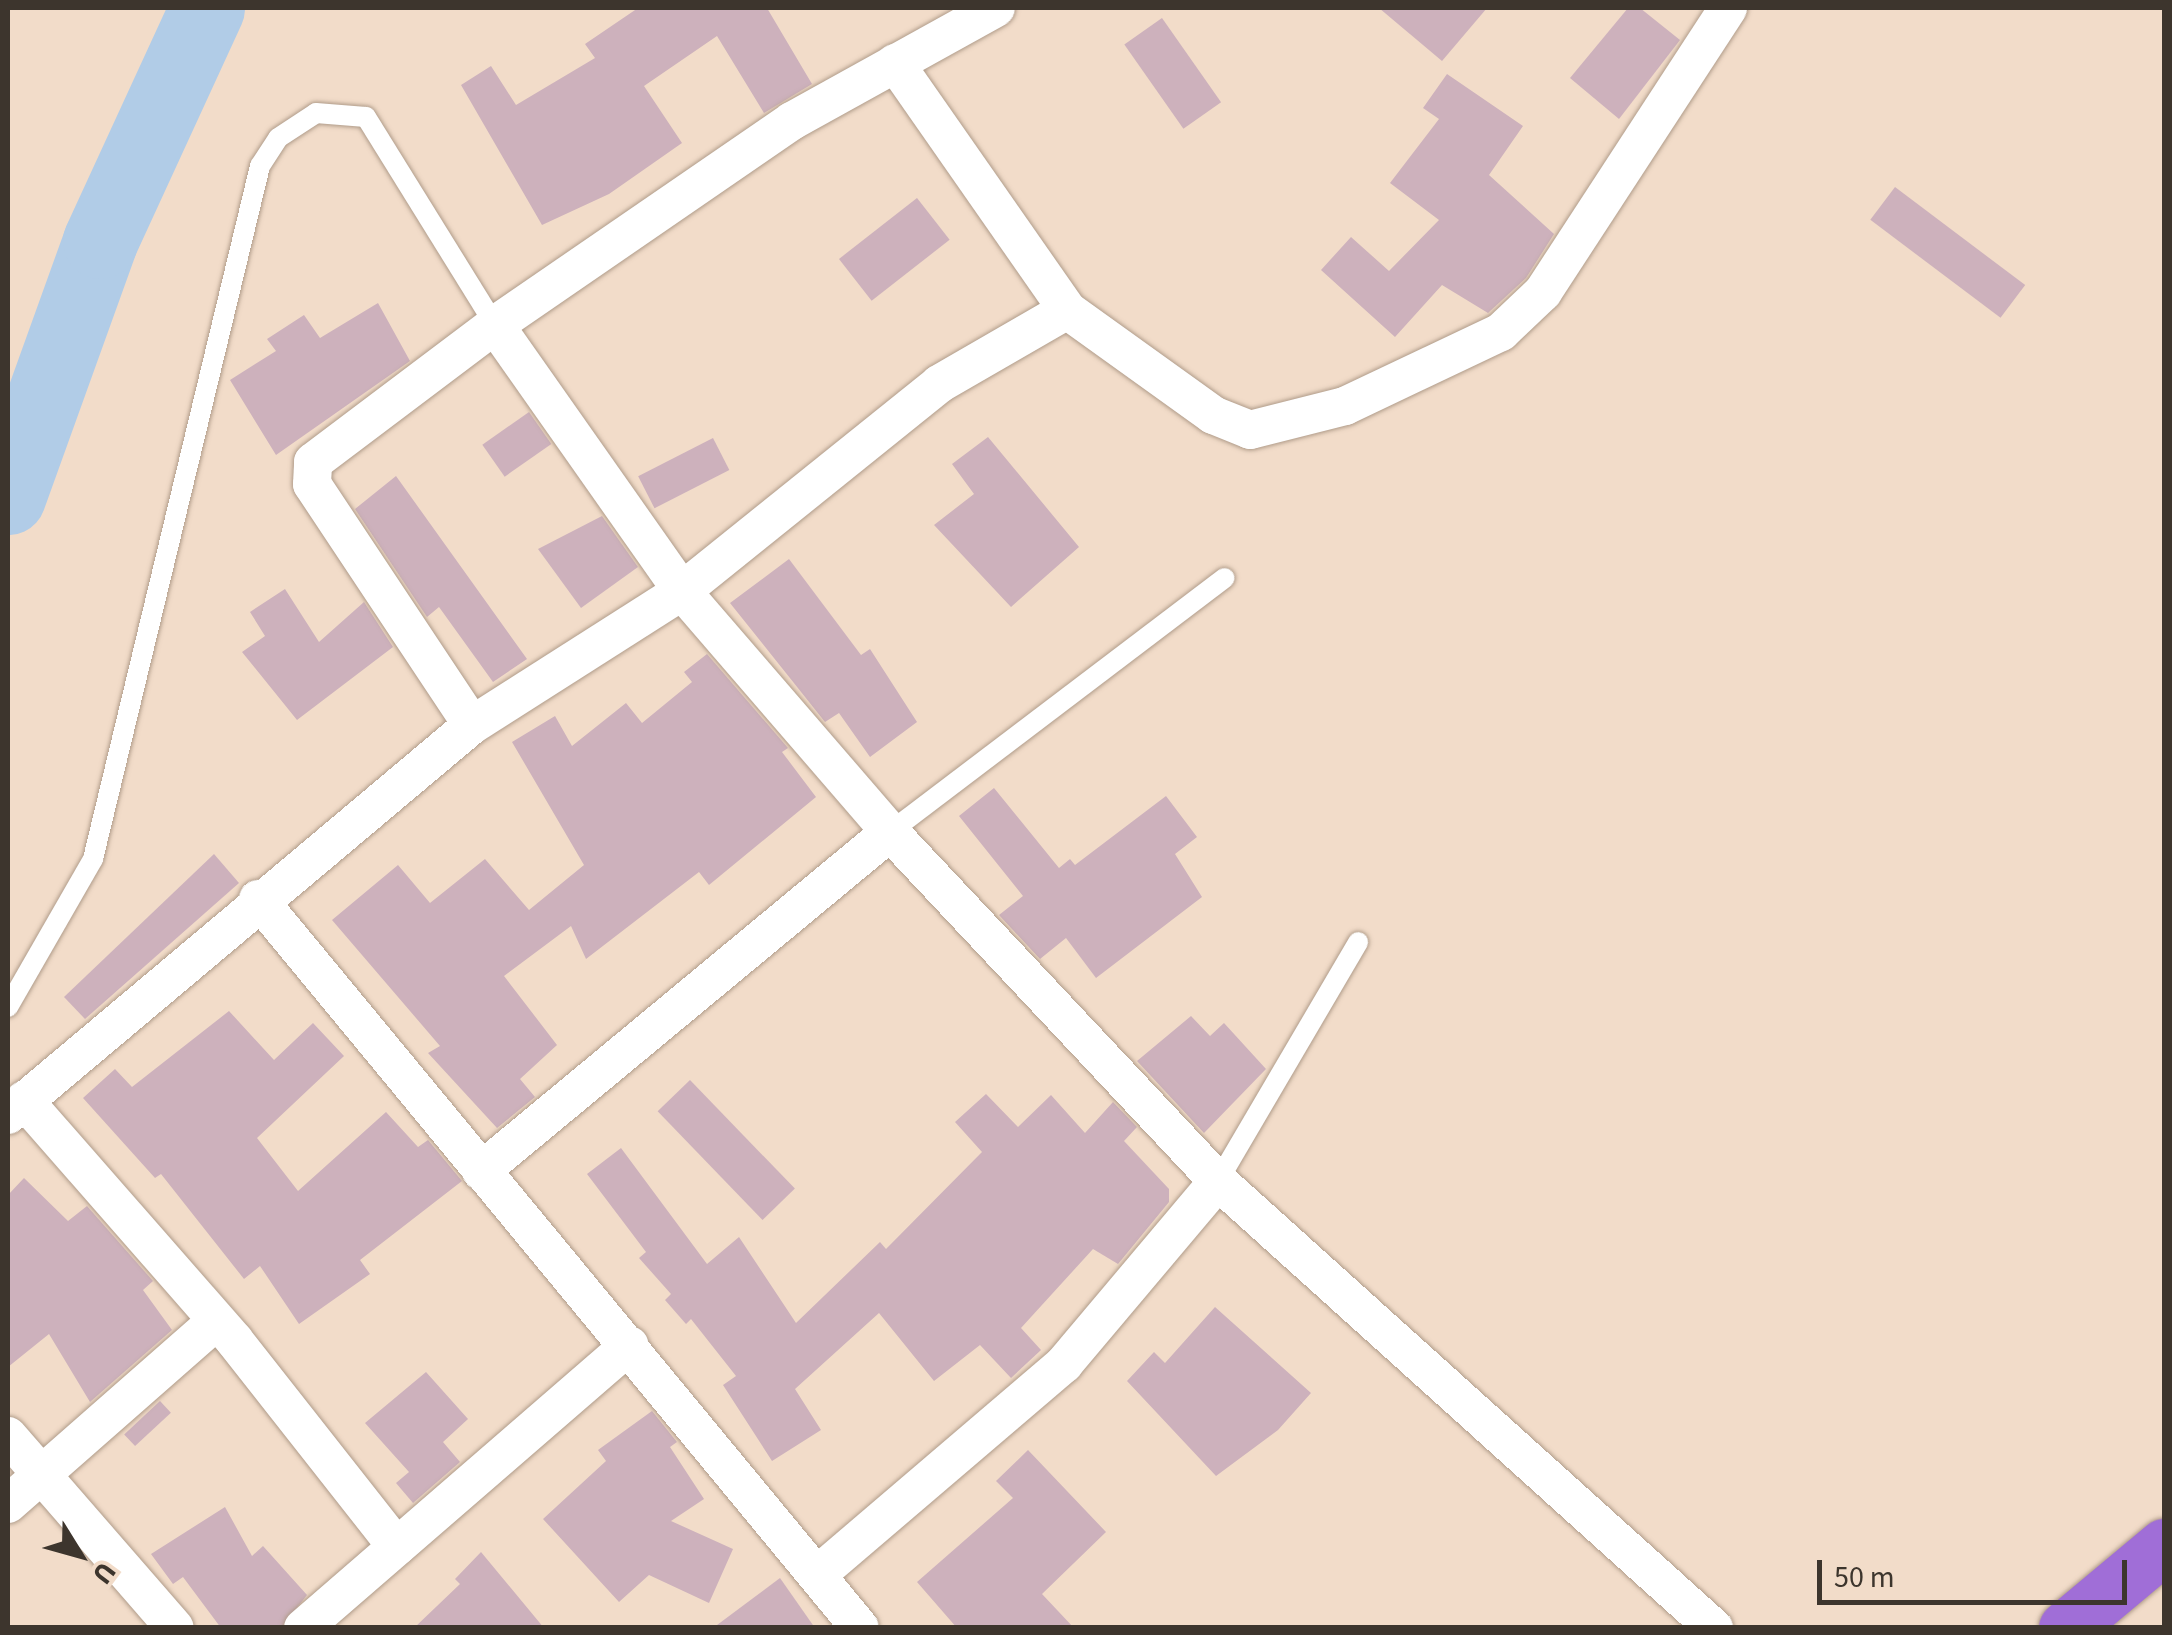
<!DOCTYPE html>
<html>
<head>
<meta charset="utf-8">
<style>
  body { margin:0 }
  #map { position:relative; width:2172px; height:1635px; overflow:hidden; background:#f2dcc9; font-family:"Source Sans 3",sans-serif }
  div>[style] { position:absolute }
  .river>* { height:75px; margin:-37.5px; padding:0 37.5px; transform-origin:37.5px; border-radius:37.5px; background:#b1cce7 }
  .building>* { inset:0; background:#cdb1bc; transform-origin:0 0 }
  .roads { filter:drop-shadow(0 0 2px #b09c8a) drop-shadow(0 0 2px #b09c8a) }
  .lane>* { height:20px; margin:-10px; padding:0 10px; transform-origin:10px; border-radius:10px; background:#fff }
  .street>* { height:38px; margin:-19px; padding:0 19px; transform-origin:19px; border-radius:19px; background:#fff }
  .highway>* { height:55px; margin:-27.5px; padding:0 27.5px; transform-origin:27.5px; border-radius:27.5px; background:#a06ed7 }
  span { translate:-50% -50%; white-space:nowrap; text-align:center; line-height:1.15; -webkit-text-stroke:8px #f2dcc9; paint-order:stroke }
  .frame { position:absolute; inset:0; border:10px solid #3d352d; pointer-events:none }
  .north { position:absolute; left:30px; top:1505px; width:100px; height:100px; -webkit-text-stroke:8px #f2dcc9; paint-order:stroke; rotate:127deg; font-size:28px; font-weight:700; line-height:40px; text-align:center; color:#3d352d }
  .north::after { content:''; display:block; margin:auto; width:35px; height:45px; background:#3d352d; clip-path:polygon(50% 0,100% 100%,50% 72%,0 100%) }
  .scale { position:absolute; left:1817px; top:1560px; width:310px; height:45px; box-sizing:border-box; border:5px solid #3d352d; border-top:0; padding-left:12px; font-size:30px; line-height:35px; white-space:nowrap; color:#3d352d; -webkit-text-stroke:8px #f2dcc9; paint-order:stroke }
</style>
</head>
<body>
<div id="map">
  <div class="river">
    <div style="left:8px;top:497px;width:272px;rotate:-70.2deg"></div>
    <div style="left:100px;top:241px;width:256px;rotate:-65.3deg"></div>
  </div>
  <div class="building">
    <div style="clip-path:polygon(638px 8px,767px 8px,812px 84px,764px 113px,717px 36px,644px 86px,682px 143px,609px 194px,542px 225px,461px 85px,491px 66px,516px 105px,595px 58px,585px 44px)"></div>
    <div style="clip-path:polygon(1379px 8px,1487px 8px,1442px 61px)"></div>
    <div style="clip-path:polygon(1628px 8px,1640px 8px,1680px 40px,1619px 119px,1570px 78px)"></div>
    <div style="left:1162px;top:18px;width:103px;height:46px;rotate:55deg"></div>
    <div style="clip-path:polygon(1447px 74px,1523px 126px,1489px 175px,1554px 234px,1526px 278px,1488px 313px,1442px 285px,1395px 337px,1321px 270px,1351px 237px,1389px 271px,1439px 220px,1390px 183px,1439px 119px,1423px 108px)"></div>
    <div style="left:1895px;top:187px;width:163px;height:41px;rotate:37deg"></div>
    <div style="left:917px;top:198px;width:53px;height:99px;rotate:52deg"></div>
    <div style="clip-path:polygon(378px 303px,410px 361px,276px 455px,230px 380px,276px 351px,267px 339px,304px 315px,320px 338px)"></div>
    <div style="left:529px;top:412px;width:39px;height:57px;rotate:55deg"></div>
    <div style="clip-path:polygon(988px 437px,1079px 547px,1011px 607px,934px 525px,974px 494px,952px 464px)"></div>
    <div style="left:713px;top:438px;width:36px;height:84px;rotate:63deg"></div>
    <div style="clip-path:polygon(396px 476px,527px 659px,493px 682px,439px 607px,427px 617px,355px 509px)"></div>
    <div style="clip-path:polygon(602px 516px,638px 567px,581px 608px,538px 549px)"></div>
    <div style="clip-path:polygon(789px 559px,861px 655px,870px 649px,917px 722px,870px 757px,839px 713px,825px 722px,730px 603px)"></div>
    <div style="clip-path:polygon(285px 589px,319px 642px,364px 602px,393px 647px,297px 720px,242px 652px,265px 636px,250px 612px)"></div>
    <div style="clip-path:polygon(707px 654px,788px 748px,782px 752px,816px 797px,709px 885px,699px 872px,586px 959px,571px 926px,504px 976px,557px 1045px,520px 1079px,535px 1097px,497px 1128px,428px 1053px,440px 1046px,332px 920px,398px 865px,430px 903px,485px 859px,529px 910px,584px 865px,512px 742px,555px 716px,572px 746px,626px 703px,642px 723px,692px 682px,684px 672px)"></div>
    <div style="clip-path:polygon(994px 788px,1059px 868px,1070px 859px,1075px 865px,1166px 796px,1197px 837px,1175px 854px,1202px 897px,1096px 978px,1066px 938px,1040px 959px,999px 915px,1023px 896px,959px 816px)"></div>
    <div style="clip-path:polygon(214px 854px,239px 883px,85px 1019px,64px 997px)"></div>
    <div style="clip-path:polygon(229px 1011px,274px 1060px,313px 1023px,344px 1056px,257px 1138px,298px 1191px,386px 1112px,418px 1147px,428px 1140px,462px 1181px,360px 1260px,370px 1274px,299px 1324px,260px 1266px,244px 1279px,161px 1174px,155px 1178px,83px 1098px,115px 1069px,132px 1087px)"></div>
    <div style="clip-path:polygon(1191px 1016px,1210px 1036px,1224px 1023px,1266px 1069px,1204px 1133px,1137px 1061px)"></div>
    <div style="left:690px;top:1080px;width:151px;height:45px;rotate:46deg"></div>
    <div style="clip-path:polygon(986px 1094px,1018px 1127px,1051px 1095px,1085px 1133px,1113px 1102px,1137px 1127px,1124px 1141px,1169px 1189px,1169px 1202px,1118px 1264px,1093px 1249px,1021px 1328px,1041px 1350px,1011px 1378px,980px 1345px,934px 1381px,879px 1313px,795px 1389px,821px 1430px,772px 1461px,723px 1385px,736px 1376px,691px 1319px,686px 1324px,665px 1300px,671px 1294px,639px 1258px,646px 1252px,587px 1174px,621px 1148px,707px 1264px,739px 1237px,796px 1323px,880px 1242px,886px 1249px,982px 1152px,955px 1122px)"></div>
    <div style="clip-path:polygon(24px 1178px,68px 1221px,87px 1206px,153px 1281px,143px 1290px,172px 1330px,90px 1402px,49px 1334px,8px 1367px,8px 1195px)"></div>
    <div style="clip-path:polygon(1215px 1307px,1311px 1393px,1278px 1430px,1216px 1476px,1127px 1381px,1154px 1352px,1165px 1363px)"></div>
    <div style="clip-path:polygon(426px 1372px,468px 1419px,443px 1442px,460px 1462px,413px 1503px,396px 1483px,409px 1472px,365px 1423px)"></div>
    <div style="left:160px;top:1401px;width:16px;height:49px;rotate:47deg"></div>
    <div style="clip-path:polygon(652px 1411px,677px 1442px,670px 1447px,704px 1499px,671px 1521px,733px 1549px,709px 1603px,649px 1575px,619px 1602px,543px 1519px,606px 1461px,598px 1450px)"></div>
    <div style="clip-path:polygon(1028px 1450px,1106px 1532px,1042px 1594px,1074px 1628px,957px 1628px,917px 1582px,1013px 1498px,996px 1481px)"></div>
    <div style="clip-path:polygon(225px 1507px,252px 1556px,263px 1546px,307px 1595px,281px 1628px,221px 1628px,183px 1577px,173px 1584px,151px 1554px)"></div>
    <div style="clip-path:polygon(481px 1552px,544px 1628px,414px 1628px,460px 1584px,455px 1579px)"></div>
    <div style="clip-path:polygon(780px 1578px,815px 1628px,713px 1628px)"></div>
  </div>
  <div class="roads">
    <div class="lane">
      <div style="left:890px;top:832px;width:420px;rotate:-37.2deg"></div>
      <div style="left:8px;top:1007px;width:171px;rotate:-60.1deg"></div>
      <div style="left:93px;top:859px;width:713px;rotate:-76.45deg"></div>
      <div style="left:260px;top:166px;width:33px;rotate:-57deg"></div>
      <div style="left:278px;top:138px;width:45px;rotate:-33.3deg"></div>
      <div style="left:316px;top:113px;width:50px;rotate:4.6deg"></div>
      <div style="left:366px;top:117px;width:245px;rotate:58.2deg"></div>
      <div style="left:1218px;top:1181px;width:277px;rotate:-59.6deg"></div>
    </div>
    <div class="street">
      <div style="left:895px;top:63px;width:301px;rotate:55.1deg"></div>
      <div style="left:495px;top:325px;width:325px;rotate:54.9deg"></div>
      <div style="left:682px;top:591px;width:318px;rotate:49.2deg"></div>
      <div style="left:890px;top:832px;width:479px;rotate:46.8deg"></div>
      <div style="left:1218px;top:1181px;width:239px;rotate:130.1deg"></div>
      <div style="left:1064px;top:1364px;width:323px;rotate:139.5deg"></div>
      <div style="left:472px;top:725px;width:289px;rotate:-123.6deg"></div>
      <div style="left:312px;top:484px;width:22px;rotate:-87deg"></div>
      <div style="left:313px;top:462px;width:228px;rotate:-37deg"></div>
      <div style="left:495px;top:325px;width:360px;rotate:-34.5deg"></div>
      <div style="left:792px;top:121px;width:233px;rotate:-29deg"></div>
      <div style="left:258px;top:899px;width:945px;rotate:50.45deg"></div>
      <div style="left:24px;top:1100px;width:319px;rotate:48.8deg"></div>
      <div style="left:234px;top:1340px;width:263px;rotate:51.8deg"></div>
      <div style="left:8px;top:1115px;width:606px;rotate:-40.05deg"></div>
      <div style="left:472px;top:725px;width:249px;rotate:-32.5deg"></div>
      <div style="left:682px;top:591px;width:330px;rotate:-38.8deg"></div>
      <div style="left:939px;top:384px;width:148px;rotate:-30deg"></div>
      <div style="left:1067px;top:310px;width:180px;rotate:35.7deg"></div>
      <div style="left:1213px;top:415px;width:40px;rotate:22deg"></div>
      <div style="left:1250px;top:430px;width:98px;rotate:-14.2deg"></div>
      <div style="left:1345px;top:406px;width:173px;rotate:-25.4deg"></div>
      <div style="left:1501px;top:332px;width:58px;rotate:-43.6deg"></div>
      <div style="left:1543px;top:292px;width:339px;rotate:-56.9deg"></div>
      <div style="left:481px;top:1171px;width:531px;rotate:-39.65deg"></div>
      <div style="left:1218px;top:1181px;width:668px;rotate:42.03deg"></div>
      <div style="left:8px;top:1436px;width:254px;rotate:49deg"></div>
      <div style="left:8px;top:1504px;width:277px;rotate:-41.3deg"></div>
      <div style="left:303px;top:1628px;width:432px;rotate:-40.9deg"></div>
    </div>
    <div class="highway">
      <div style="left:2066px;top:1628px;width:128px;rotate:-39.9deg"></div>
    </div>
  </div>
  <div class="frame"></div>
  <div class="north">U</div>
  <div class="scale">50 m</div>
</div>
</body>
</html>
